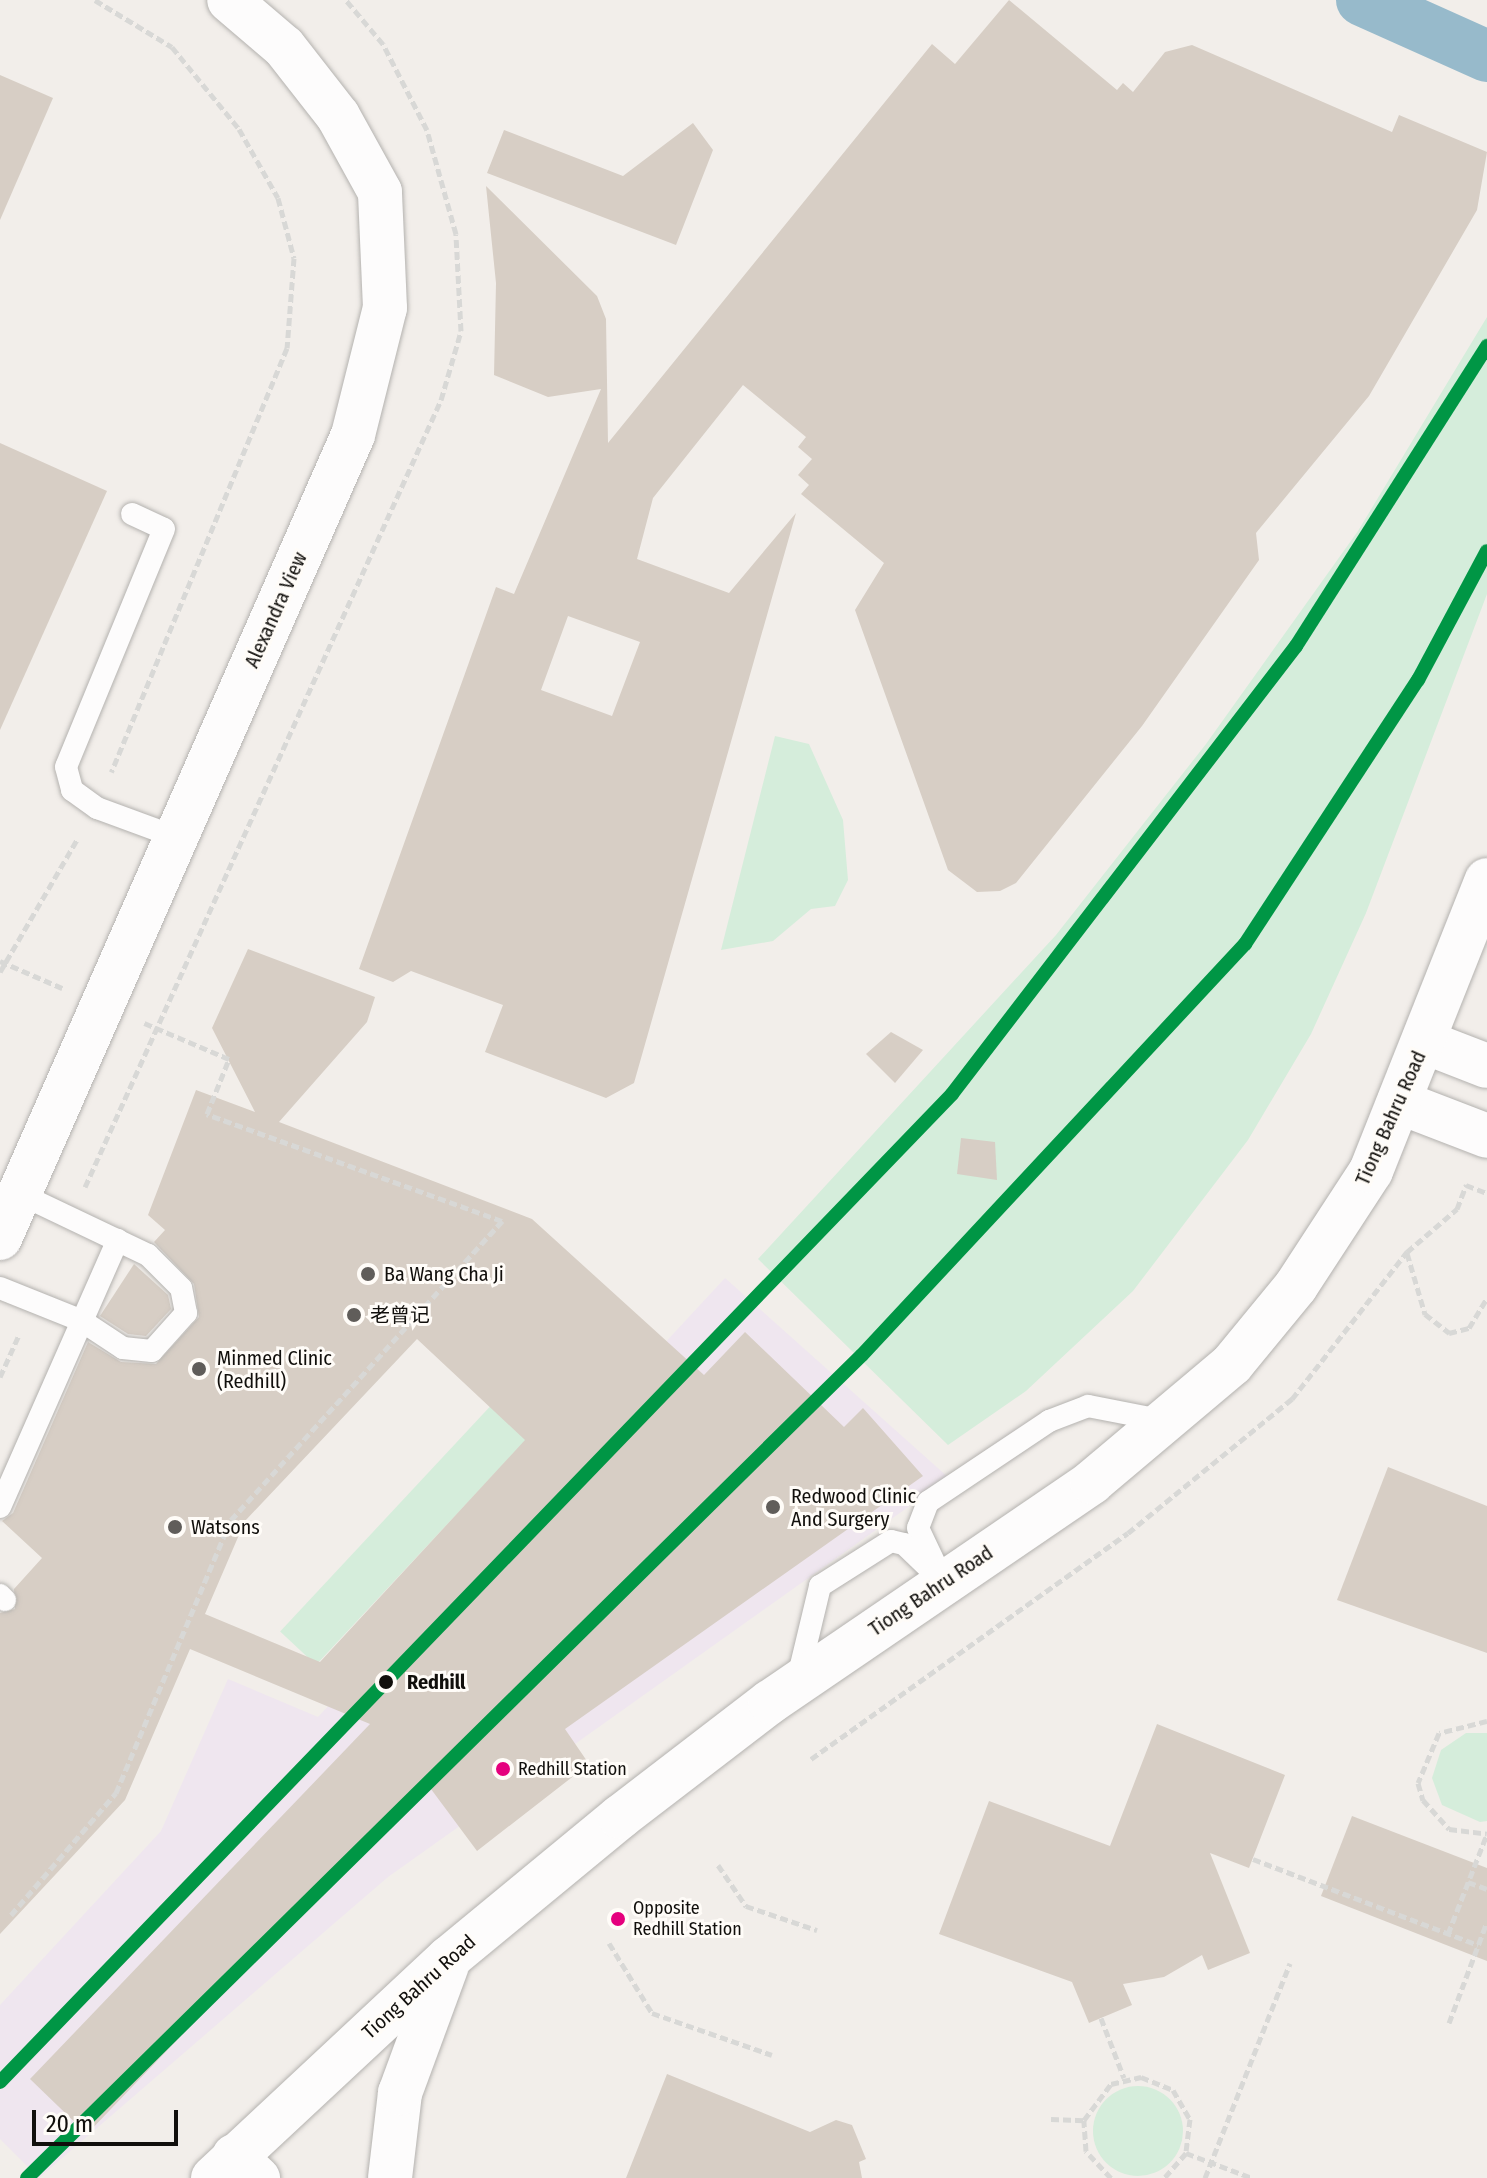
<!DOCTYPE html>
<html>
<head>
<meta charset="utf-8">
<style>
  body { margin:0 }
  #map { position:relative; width:1487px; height:2178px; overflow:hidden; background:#f2eeea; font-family:"Fira Sans Condensed","Noto Sans SC",sans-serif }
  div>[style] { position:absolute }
  .commercial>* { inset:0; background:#efe6ef }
  .green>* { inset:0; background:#d5eddb; transform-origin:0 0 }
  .round { border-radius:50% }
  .canal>* { height:52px; margin:-26px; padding:0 26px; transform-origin:26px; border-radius:26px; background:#97bacb }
  .building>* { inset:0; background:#d7cec5 }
  .path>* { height:5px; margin-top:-2.5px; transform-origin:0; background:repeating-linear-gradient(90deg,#d8d8d6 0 8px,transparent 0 12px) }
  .roads { filter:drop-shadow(0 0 2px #b4b2af) drop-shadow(0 0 2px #b4b2af) }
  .service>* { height:22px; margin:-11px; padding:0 11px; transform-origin:11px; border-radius:11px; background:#fdfcfc }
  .minor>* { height:44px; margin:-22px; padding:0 22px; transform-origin:22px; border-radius:22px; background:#fdfcfc }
  .secondary>* { height:44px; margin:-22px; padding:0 22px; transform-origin:22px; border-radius:22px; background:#fdfcfc }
  .metro-1>* { height:14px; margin:-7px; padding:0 7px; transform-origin:7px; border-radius:7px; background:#009645 }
  .dots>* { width:22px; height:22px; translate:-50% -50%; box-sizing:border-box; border:4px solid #fffcf8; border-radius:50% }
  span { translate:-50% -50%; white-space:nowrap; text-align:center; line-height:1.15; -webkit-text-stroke:6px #fffcf8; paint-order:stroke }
  .bus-label { font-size:18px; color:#110f0c }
  .left { translate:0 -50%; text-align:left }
  .street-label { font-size:20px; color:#110f0c }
  .poi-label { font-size:20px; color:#110f0c }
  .stop-label { font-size:20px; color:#110f0c; font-weight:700 }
  .scale { position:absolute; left:32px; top:2110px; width:146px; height:36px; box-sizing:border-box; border:4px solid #110f0c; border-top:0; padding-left:10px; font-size:24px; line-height:28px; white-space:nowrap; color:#110f0c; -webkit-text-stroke:6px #fffcf8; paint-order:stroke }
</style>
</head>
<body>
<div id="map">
  <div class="commercial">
    <div style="clip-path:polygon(725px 1278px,949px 1478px,388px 1877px,39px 2178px,0 2139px,0 2005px,161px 1831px,228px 1679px,318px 1717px)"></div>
  </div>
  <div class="green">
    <div style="clip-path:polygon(1487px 317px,1487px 594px,1366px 913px,1311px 1034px,1248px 1140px,1133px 1291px,1026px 1391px,948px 1445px,758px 1259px,1056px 935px,1206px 744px,1358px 531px)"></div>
    <div style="clip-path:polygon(775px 736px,809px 744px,843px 820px,848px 880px,835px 906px,811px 909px,773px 941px,721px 950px)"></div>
    <div style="left:497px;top:1399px;width:49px;height:318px;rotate:43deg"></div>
    <div style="clip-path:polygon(1466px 1733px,1487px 1733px,1487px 1821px,1480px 1822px,1442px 1805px,1432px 1778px,1441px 1750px)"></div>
    <div class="round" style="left:1093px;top:2086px;width:90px;height:90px"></div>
  </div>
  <div class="canal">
    <div style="left:1362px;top:0;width:137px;rotate:24.1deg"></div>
  </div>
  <div class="building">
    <div style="clip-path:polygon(evenodd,1009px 0,1117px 90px,1123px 83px,1133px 92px,1165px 52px,1192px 45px,1392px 132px,1399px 115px,1487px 152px,1477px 210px,1369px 396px,1256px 533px,1259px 560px,1142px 726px,1016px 883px,1000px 891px,977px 892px,948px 870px,855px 610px,884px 563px,801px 494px,809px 485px,798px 475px,812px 459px,798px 447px,806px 437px,743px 385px,653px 498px,637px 559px,729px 593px,796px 513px,634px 1083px,606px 1098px,485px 1052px,503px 1005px,411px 971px,393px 982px,359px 969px,496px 587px,514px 594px,601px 389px,548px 397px,494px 375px,496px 283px,486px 186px,597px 296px,606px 319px,608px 443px,932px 44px,955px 64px,1009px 0,568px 616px,640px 642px,612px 716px,541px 690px,568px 616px)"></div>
    <div style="clip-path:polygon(0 75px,53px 98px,0 220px)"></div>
    <div style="clip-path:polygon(693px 123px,713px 150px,676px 245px,487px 173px,504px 130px,623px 176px)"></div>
    <div style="clip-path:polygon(0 443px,107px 491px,0 730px)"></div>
    <div style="clip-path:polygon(evenodd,248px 949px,375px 997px,367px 1022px,279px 1122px,532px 1219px,704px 1375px,745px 1332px,844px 1427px,863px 1408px,923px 1476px,565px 1729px,589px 1764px,477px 1851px,425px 1781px,87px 2134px,30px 2079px,370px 1724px,190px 1649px,125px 1800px,0 1934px,0 1613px,15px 1609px,14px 1589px,42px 1558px,2px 1521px,13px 1513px,88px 1342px,121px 1362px,156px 1364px,199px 1317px,194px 1284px,154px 1242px,165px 1230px,148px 1215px,196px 1090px,255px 1112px,212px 1028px,248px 949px,417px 1339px,525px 1440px,320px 1662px,205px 1614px,245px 1521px,417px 1339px)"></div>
    <div style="clip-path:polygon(891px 1032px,923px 1050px,895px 1083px,866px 1054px)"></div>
    <div style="clip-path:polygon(961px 1138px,995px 1142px,997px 1180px,957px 1174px)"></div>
    <div style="clip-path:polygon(134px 1264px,168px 1295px,171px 1309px,146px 1336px,128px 1334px,100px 1316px)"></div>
    <div style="clip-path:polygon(1388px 1467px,1487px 1506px,1487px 1653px,1337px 1600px)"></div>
    <div style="clip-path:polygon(1157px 1724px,1285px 1775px,1249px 1868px,1210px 1853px,1250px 1953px,1208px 1970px,1202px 1955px,1164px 1977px,1123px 1984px,1132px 2005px,1089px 2023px,1072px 1982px,939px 1934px,989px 1801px,1110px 1846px)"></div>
    <div style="clip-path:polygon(1352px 1816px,1487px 1868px,1487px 1961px,1321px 1896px)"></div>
    <div style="clip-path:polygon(667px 2074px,810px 2132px,836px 2120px,852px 2125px,866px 2159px,859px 2162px,862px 2178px,626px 2178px)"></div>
  </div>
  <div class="path">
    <div style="left:95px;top:0;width:90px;rotate:31.4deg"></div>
    <div style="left:172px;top:47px;width:106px;rotate:50.7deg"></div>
    <div style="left:239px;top:129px;width:79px;rotate:60.5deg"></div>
    <div style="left:278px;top:198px;width:62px;rotate:75.1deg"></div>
    <div style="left:294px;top:258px;width:90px;rotate:94.4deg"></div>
    <div style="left:287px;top:348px;width:459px;rotate:112.5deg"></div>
    <div style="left:0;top:961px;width:68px;rotate:23.5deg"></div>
    <div style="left:0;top:972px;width:155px;rotate:-59.8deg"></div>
    <div style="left:85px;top:1187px;width:864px;rotate:-65.66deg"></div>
    <div style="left:441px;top:400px;width:72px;rotate:-73.8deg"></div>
    <div style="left:461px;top:331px;width:97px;rotate:-93deg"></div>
    <div style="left:456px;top:234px;width:108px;rotate:-105.6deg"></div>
    <div style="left:427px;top:130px;width:97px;rotate:-117.1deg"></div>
    <div style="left:383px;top:44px;width:57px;rotate:-130.1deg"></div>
    <div style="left:1407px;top:1253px;width:64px;rotate:73.6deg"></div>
    <div style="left:1425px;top:1314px;width:31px;rotate:38deg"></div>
    <div style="left:1449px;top:1333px;width:21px;rotate:-14deg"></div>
    <div style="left:1469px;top:1328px;width:35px;rotate:-59deg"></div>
    <div style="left:0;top:1377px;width:46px;rotate:-65.7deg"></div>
    <div style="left:1487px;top:1721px;width:49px;rotate:166deg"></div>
    <div style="left:1439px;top:1733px;width:54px;rotate:112.8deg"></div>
    <div style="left:1418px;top:1783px;width:18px;rotate:74deg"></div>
    <div style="left:1423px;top:1800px;width:39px;rotate:48deg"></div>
    <div style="left:1449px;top:1829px;width:38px;rotate:7deg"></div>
    <div style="left:811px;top:1759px;width:389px;rotate:-35.5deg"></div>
    <div style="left:1128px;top:1533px;width:212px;rotate:-39.3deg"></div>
    <div style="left:1292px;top:1399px;width:187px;rotate:-52deg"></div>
    <div style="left:1407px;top:1252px;width:66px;rotate:-40.7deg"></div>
    <div style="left:1457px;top:1209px;width:26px;rotate:-69deg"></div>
    <div style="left:1466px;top:1185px;width:22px;rotate:21deg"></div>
    <div style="left:1253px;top:1859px;width:241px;rotate:20.9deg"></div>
    <div style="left:718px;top:1865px;width:50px;rotate:55.7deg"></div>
    <div style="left:746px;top:1906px;width:75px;rotate:18.7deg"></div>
    <div style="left:1468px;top:1882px;width:20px;rotate:20deg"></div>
    <div style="left:11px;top:1915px;width:161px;rotate:-49.3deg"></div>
    <div style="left:116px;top:1793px;width:296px;rotate:-67.2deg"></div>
    <div style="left:231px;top:1520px;width:404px;rotate:-47.8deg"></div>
    <div style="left:502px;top:1221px;width:314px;rotate:-160.1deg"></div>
    <div style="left:207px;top:1114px;width:59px;rotate:-68.2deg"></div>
    <div style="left:229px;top:1059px;width:92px;rotate:-157deg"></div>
    <div style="left:1448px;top:1934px;width:107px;rotate:-68.7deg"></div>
    <div style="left:609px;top:1943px;width:82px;rotate:58.4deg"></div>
    <div style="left:652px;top:2013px;width:127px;rotate:19.3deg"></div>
    <div style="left:1101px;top:2018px;width:64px;rotate:69deg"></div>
    <div style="left:1449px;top:2023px;width:108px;rotate:-69.4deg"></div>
    <div style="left:1051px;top:2119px;width:33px;rotate:2deg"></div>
    <div style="left:1186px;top:2153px;width:71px;rotate:20.7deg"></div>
    <div style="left:1111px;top:2178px;width:37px;rotate:-133deg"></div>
    <div style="left:1086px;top:2151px;width:31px;rotate:-94deg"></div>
    <div style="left:1084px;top:2120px;width:45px;rotate:-53.1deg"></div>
    <div style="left:1111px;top:2084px;width:31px;rotate:-13deg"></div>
    <div style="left:1141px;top:2077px;width:35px;rotate:22deg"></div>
    <div style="left:1173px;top:2090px;width:34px;rotate:60deg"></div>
    <div style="left:1190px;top:2119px;width:34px;rotate:97deg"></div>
    <div style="left:1186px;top:2153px;width:33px;rotate:131deg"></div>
    <div style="left:1205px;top:2178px;width:231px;rotate:-68.4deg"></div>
  </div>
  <div class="roads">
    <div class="service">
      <div style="left:132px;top:514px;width:35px;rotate:25deg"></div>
      <div style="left:164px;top:529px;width:257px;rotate:112.4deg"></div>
      <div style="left:66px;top:767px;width:24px;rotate:75deg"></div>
      <div style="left:72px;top:790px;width:31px;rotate:36deg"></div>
      <div style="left:97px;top:808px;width:84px;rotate:20.2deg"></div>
      <div style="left:0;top:1288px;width:88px;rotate:21.9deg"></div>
      <div style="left:82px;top:1321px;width:49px;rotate:33.4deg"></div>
      <div style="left:123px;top:1348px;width:29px;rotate:6deg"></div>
      <div style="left:152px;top:1351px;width:51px;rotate:-48.2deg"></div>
      <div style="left:186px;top:1313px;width:25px;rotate:-101deg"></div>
      <div style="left:181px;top:1288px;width:47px;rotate:-135deg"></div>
      <div style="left:148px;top:1255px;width:142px;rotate:-154.5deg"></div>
      <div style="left:0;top:1507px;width:292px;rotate:-66.2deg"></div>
      <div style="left:944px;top:1583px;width:61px;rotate:-115.3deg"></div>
      <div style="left:918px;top:1528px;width:28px;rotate:-69deg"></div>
      <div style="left:928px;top:1502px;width:146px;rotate:-33.8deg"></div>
      <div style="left:1049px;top:1421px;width:42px;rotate:-21deg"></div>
      <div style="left:1088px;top:1406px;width:78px;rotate:11deg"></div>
      <div style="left:0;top:1595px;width:7px;rotate:45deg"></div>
      <div style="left:797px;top:1682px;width:99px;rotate:-76.5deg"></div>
      <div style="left:820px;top:1586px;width:84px;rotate:-32.4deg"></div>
      <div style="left:891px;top:1541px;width:13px;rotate:13deg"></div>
      <div style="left:904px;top:1544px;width:39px;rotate:44deg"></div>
    </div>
    <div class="minor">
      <div style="left:1425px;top:1042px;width:66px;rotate:21.2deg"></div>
      <div style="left:1399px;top:1102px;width:94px;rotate:21.1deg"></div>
      <div style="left:0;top:1238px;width:877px;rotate:-66.27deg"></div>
      <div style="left:353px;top:435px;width:131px;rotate:-75.9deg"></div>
      <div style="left:385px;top:308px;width:116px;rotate:-92.5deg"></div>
      <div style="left:380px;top:192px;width:87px;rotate:-118.9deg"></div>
      <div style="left:338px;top:116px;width:88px;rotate:-128deg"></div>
      <div style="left:284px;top:47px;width:72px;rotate:-139.5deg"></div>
      <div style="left:234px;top:2156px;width:33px;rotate:43deg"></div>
    </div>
    <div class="secondary">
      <div style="left:213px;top:2178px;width:323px;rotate:-43deg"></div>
      <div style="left:449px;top:1958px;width:222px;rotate:-39.5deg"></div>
      <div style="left:620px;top:1817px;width:189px;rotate:-37.5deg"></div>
      <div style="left:770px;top:1702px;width:390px;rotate:-34.3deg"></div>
      <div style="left:1092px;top:1482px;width:183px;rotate:-40.1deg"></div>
      <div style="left:1232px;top:1364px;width:101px;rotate:-50.6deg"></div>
      <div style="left:1296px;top:1286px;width:137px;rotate:-56.9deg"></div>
      <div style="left:1371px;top:1171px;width:313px;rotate:-68.3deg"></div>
      <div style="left:390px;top:2178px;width:86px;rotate:-83.3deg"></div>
      <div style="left:400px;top:2093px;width:136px;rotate:-69.8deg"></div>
    </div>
  </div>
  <div class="metro-1">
    <div style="left:0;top:2082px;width:1372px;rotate:-46.06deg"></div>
    <div style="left:952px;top:1094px;width:565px;rotate:-52.48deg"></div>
    <div style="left:1296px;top:646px;width:356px;rotate:-57.5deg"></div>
    <div style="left:27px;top:2178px;width:1172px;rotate:-44.59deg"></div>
    <div style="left:862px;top:1355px;width:562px;rotate:-47.02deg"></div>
    <div style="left:1245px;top:944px;width:316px;rotate:-56.8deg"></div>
    <div style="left:1418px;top:680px;width:146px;rotate:-61.9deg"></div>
  </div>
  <div class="dots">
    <div style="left:368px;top:1274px;background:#605d5a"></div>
    <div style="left:354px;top:1315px;background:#605d5a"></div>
    <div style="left:199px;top:1369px;background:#605d5a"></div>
    <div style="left:773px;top:1507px;background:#605d5a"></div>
    <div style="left:175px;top:1527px;background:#605d5a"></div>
    <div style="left:386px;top:1682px;background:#110f0c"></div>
    <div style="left:503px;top:1769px;background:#e5007d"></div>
    <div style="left:618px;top:1919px;background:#e5007d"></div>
  </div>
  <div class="bus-label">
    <span class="left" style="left:518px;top:1769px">Redhill Station</span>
    <span class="left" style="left:633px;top:1919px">Opposite<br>Redhill Station</span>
  </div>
  <div class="street-label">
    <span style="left:276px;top:610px;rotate:-66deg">Alexandra View</span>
    <span style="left:1391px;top:1118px;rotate:-66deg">Tiong Bahru Road</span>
    <span style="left:931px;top:1591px;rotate:-34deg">Tiong Bahru Road</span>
    <span style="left:419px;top:1987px;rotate:-42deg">Tiong Bahru Road</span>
  </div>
  <div class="poi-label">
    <span class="left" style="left:384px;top:1274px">Ba Wang Cha Ji</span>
    <span class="left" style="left:370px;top:1315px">老曾记</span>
    <span class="left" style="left:217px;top:1370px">Minmed Clinic<br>(Redhill)</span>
    <span class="left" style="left:791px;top:1508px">Redwood Clinic<br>And Surgery</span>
    <span class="left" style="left:191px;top:1527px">Watsons</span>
  </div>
  <div class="stop-label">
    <span class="left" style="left:407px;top:1682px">Redhill</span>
  </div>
  <div class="scale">20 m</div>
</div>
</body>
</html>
